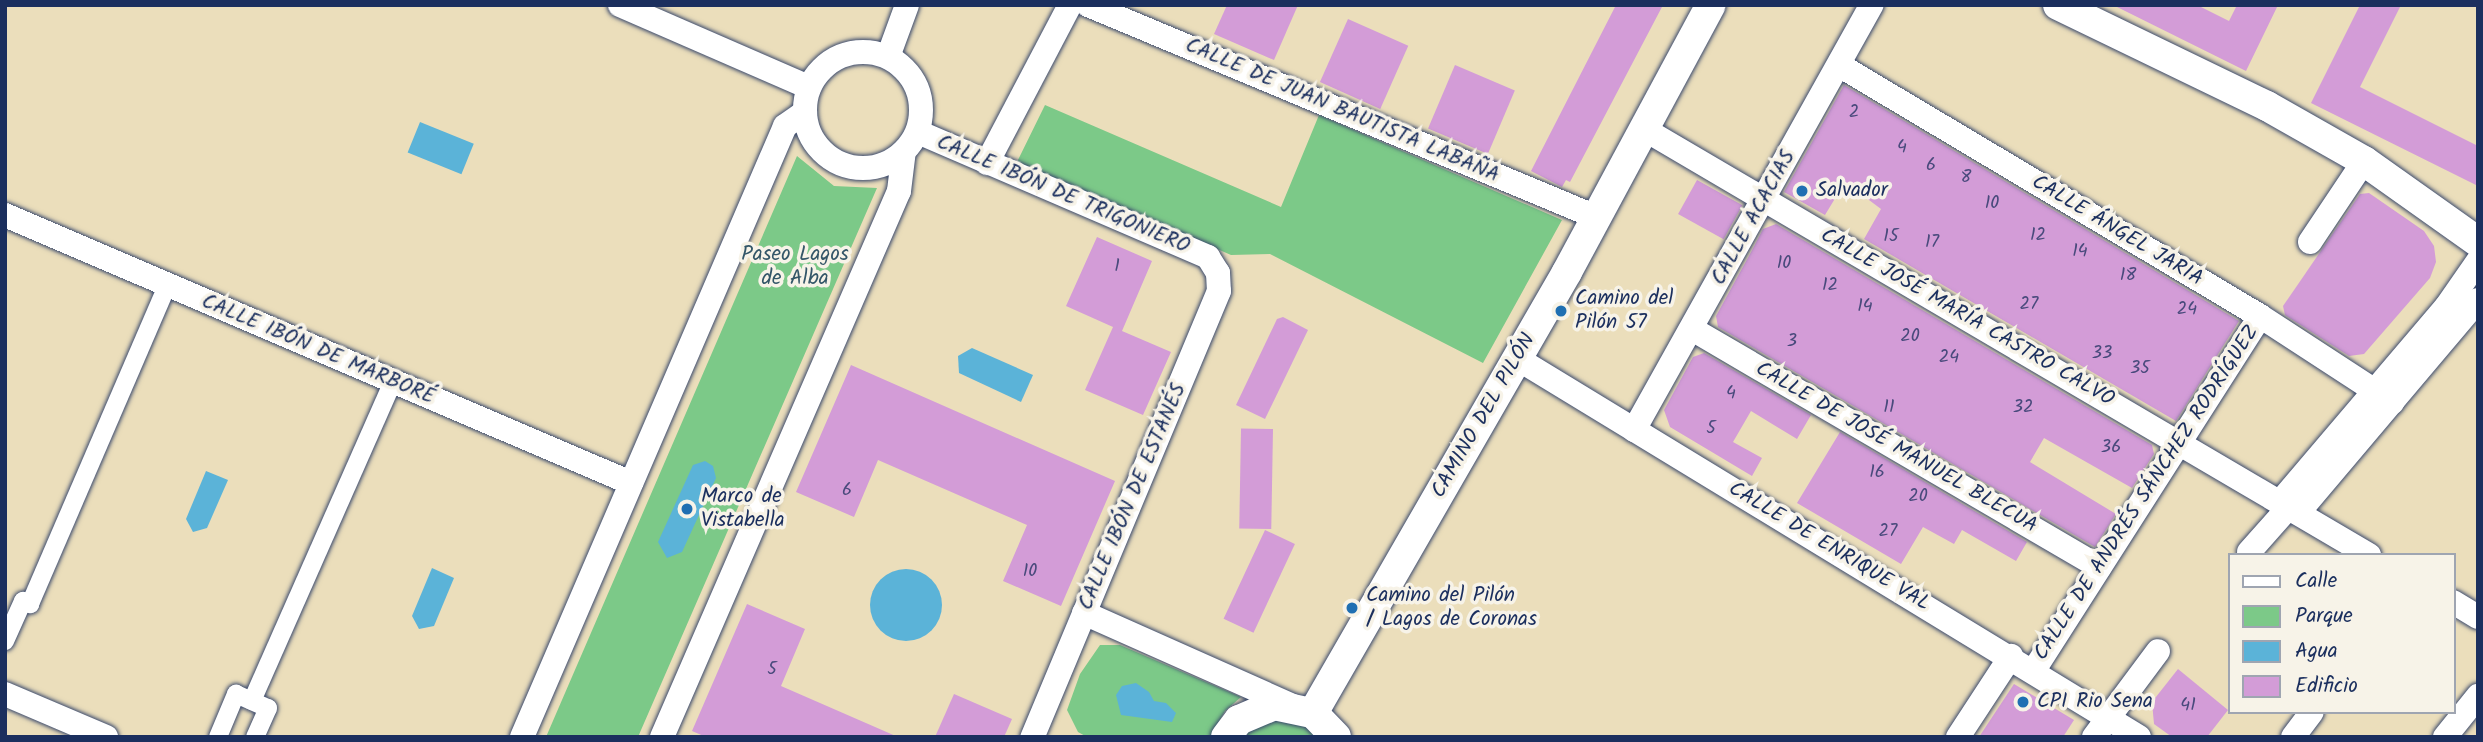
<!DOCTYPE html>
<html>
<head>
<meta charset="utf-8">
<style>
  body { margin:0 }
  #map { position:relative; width:2483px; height:742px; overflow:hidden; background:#ebdebb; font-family:Kalam,sans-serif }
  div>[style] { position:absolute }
  .green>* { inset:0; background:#7cc988 }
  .water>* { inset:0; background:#5bb3d8; transform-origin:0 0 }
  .round { border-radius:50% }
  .building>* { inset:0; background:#d39cd7; transform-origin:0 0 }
  .roads { filter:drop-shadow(0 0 2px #3a496c) drop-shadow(0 0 2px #3a496c) }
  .pedestrian>* { height:18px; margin:-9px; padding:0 9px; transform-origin:9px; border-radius:9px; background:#fff }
  .minor>* { height:24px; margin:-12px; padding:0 12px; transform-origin:12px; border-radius:12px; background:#fff }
  .minor>.ring { margin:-12px; padding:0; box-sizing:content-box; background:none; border:24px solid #fff; border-radius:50% }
  .tertiary>* { height:30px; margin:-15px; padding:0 15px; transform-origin:15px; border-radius:15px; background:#fff }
  .dots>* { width:19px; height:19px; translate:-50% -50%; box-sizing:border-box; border:4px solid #f7f3e8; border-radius:50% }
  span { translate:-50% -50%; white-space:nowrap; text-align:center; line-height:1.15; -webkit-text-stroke:7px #f7f3e8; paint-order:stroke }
  .number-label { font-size:18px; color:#494a7c }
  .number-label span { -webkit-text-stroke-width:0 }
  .street-label { font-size:21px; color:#1b2f5e }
  .poi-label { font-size:21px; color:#1b2f5e }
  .left { translate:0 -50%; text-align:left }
  .park-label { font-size:21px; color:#335668 }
  .frame { position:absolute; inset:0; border:7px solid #1b2f5e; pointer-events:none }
  .legend { position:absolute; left:2228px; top:553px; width:228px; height:161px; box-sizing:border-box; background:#f7f3e8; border:2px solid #9fa5b1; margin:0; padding:9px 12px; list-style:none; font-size:21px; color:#1b2f5e }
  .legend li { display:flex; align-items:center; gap:14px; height:35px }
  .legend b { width:35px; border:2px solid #9fa5b1 }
</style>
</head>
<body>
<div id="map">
  <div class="green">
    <div style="clip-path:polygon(1045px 105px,1281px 207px,1319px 115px,1562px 220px,1483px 363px,1270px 254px,1231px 255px,1017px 162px)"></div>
    <div style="clip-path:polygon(797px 156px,834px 186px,877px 188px,638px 737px,546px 737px)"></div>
    <div style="clip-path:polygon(1100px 645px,1120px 645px,1241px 697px,1225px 711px,1210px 737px,1087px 737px,1078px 732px,1067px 710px,1080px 674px)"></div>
    <div style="clip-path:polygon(1294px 718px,1323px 737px,1241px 737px,1264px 720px)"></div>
  </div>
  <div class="water">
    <div style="left:420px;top:122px;width:58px;height:33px;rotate:22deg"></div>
    <div style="clip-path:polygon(972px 348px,1033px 375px,1021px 402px,959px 373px,958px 356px)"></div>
    <div style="clip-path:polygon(705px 461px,713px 466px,716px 478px,682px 552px,667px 558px,658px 542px,693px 465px)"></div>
    <div style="clip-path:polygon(206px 471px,228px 480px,207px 528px,193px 532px,186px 519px)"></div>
    <div style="clip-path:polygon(432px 568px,454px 578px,434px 626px,419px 629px,412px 616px)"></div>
    <div class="round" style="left:870px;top:569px;width:72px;height:72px"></div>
    <div style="clip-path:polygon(1136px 683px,1149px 692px,1154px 701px,1166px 703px,1176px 713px,1172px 722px,1121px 715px,1116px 695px,1122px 686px)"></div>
  </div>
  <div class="building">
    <div style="clip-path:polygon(1227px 5px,1298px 5px,1274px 60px,1214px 34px)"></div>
    <div style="clip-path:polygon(1616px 5px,1663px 5px,1570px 182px,1566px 180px,1562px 187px,1531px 171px)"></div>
    <div style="clip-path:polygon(2113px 5px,2197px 5px,2229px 21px,2237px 5px,2278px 5px,2246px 71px)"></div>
    <div style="clip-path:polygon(2360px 5px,2401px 5px,2360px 87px,2478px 146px,2478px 186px,2311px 103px)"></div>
    <div style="left:1348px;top:19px;width:66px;height:69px;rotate:24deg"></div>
    <div style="left:1455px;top:65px;width:65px;height:69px;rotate:23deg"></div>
    <div style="clip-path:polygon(1844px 85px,2239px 321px,2176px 421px,1864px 239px,1881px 209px,1845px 182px,1825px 215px,1784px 192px)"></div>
    <div style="left:1697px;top:180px;width:52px;height:39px;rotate:29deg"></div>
    <div style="clip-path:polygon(2369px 193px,2424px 231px,2434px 246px,2436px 262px,2430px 278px,2364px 354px,2349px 356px,2285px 315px,2283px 306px,2360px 194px)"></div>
    <div style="clip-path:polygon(1776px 224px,2152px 445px,2154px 454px,2132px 488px,2044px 438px,2030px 462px,2116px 514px,2095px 547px,1718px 327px,1716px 316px,1750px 254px,1763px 229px)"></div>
    <div style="clip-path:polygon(1097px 237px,1152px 261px,1122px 331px,1171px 352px,1143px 415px,1085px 390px,1113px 327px,1066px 306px)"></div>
    <div style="clip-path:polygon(1283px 317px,1308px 330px,1265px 419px,1236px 405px,1277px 319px)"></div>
    <div style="clip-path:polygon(1704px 353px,1811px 415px,1797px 439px,1751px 411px,1733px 442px,1762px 458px,1752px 476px,1670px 427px,1664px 410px,1693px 357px)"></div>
    <div style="clip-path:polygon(851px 365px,1115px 481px,1061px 606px,1003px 581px,1027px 525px,878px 460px,854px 517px,796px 492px)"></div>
    <div style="left:1273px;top:429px;width:100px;height:32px;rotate:91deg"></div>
    <div style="clip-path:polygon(1840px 432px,2027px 542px,2016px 561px,1962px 530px,1954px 544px,1923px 527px,1901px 564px,1797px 503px)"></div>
    <div style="left:1265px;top:530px;width:33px;height:98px;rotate:25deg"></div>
    <div style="clip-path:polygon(747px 604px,805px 629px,781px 686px,898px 737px,706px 737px,692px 731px)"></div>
    <div style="clip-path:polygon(2178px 669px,2228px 710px,2207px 737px,2172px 737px,2154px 724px,2152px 702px)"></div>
    <div style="clip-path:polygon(2014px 684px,2074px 720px,2063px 737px,1979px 737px)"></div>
    <div style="clip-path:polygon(954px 694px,1012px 719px,1004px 737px,935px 737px)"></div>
  </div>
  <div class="roads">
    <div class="pedestrian">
      <div style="left:5px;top:641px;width:44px;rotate:-65.8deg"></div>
      <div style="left:23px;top:601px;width:8px;rotate:23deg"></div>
      <div style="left:30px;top:604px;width:348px;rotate:-66.7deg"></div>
      <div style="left:252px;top:701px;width:347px;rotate:-66.2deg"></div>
      <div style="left:218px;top:737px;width:47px;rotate:-67.3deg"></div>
      <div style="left:236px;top:694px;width:35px;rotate:24deg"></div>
      <div style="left:268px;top:708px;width:32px;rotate:114deg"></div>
    </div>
    <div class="minor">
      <div style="left:620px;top:5px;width:206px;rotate:23.5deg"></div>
      <div style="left:1088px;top:5px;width:550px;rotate:22.65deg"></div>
      <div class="ring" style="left:805px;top:52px;width:92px;height:92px"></div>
      <div style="left:888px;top:57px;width:55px;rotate:-69.9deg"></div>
      <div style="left:1839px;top:65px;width:490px;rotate:30.8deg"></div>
      <div style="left:2260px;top:316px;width:158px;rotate:33.1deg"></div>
      <div style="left:1644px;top:129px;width:841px;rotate:30.44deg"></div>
      <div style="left:918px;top:132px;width:316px;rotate:23.3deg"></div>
      <div style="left:1208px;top:257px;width:19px;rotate:58deg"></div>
      <div style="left:1218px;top:273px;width:18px;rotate:87deg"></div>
      <div style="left:1219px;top:291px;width:484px;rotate:112.7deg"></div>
      <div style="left:987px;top:163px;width:178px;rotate:-62.3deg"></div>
      <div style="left:5px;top:215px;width:681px;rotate:23.18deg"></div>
      <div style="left:2310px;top:242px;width:97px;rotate:-56.3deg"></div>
      <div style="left:1692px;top:329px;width:472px;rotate:30.3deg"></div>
      <div style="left:1518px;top:359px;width:727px;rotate:31.33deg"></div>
      <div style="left:1634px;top:430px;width:487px;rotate:-60.8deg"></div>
      <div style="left:2280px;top:502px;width:256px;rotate:-49.6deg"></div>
      <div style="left:2446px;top:307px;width:56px;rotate:-55.2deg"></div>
      <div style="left:2298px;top:513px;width:279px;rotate:-49.8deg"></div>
      <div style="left:2249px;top:552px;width:60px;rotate:-48.4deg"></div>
      <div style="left:2453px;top:602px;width:29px;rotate:31deg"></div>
      <div style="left:1084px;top:613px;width:229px;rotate:24deg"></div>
      <div style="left:2034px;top:670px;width:420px;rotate:-57.4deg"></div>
      <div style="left:5px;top:694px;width:110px;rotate:23.1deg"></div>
      <div style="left:522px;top:737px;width:665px;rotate:-66.71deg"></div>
      <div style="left:785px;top:126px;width:24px;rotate:-35deg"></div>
      <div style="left:662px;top:737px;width:595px;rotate:-66.54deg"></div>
      <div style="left:899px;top:191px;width:38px;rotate:-83deg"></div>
      <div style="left:1958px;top:737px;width:97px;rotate:-56.8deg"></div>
      <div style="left:2094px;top:737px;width:107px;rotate:-53.3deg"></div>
      <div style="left:2293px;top:737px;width:31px;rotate:-53deg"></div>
      <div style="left:2445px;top:737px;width:53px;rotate:-51.2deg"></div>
    </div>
    <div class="tertiary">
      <div style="left:2058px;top:5px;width:232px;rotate:25.8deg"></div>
      <div style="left:2267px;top:106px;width:112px;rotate:29.6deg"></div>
      <div style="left:2364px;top:161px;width:140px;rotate:35.4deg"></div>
      <div style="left:1313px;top:713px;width:509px;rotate:-60.06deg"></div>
      <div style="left:1567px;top:272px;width:303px;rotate:-61.7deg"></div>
      <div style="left:1226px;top:737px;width:21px;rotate:-53deg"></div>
      <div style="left:1239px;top:720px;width:38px;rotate:-23deg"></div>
      <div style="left:1274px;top:705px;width:40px;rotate:12deg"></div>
      <div style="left:1313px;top:713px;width:33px;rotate:46deg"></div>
    </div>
  </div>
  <div class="dots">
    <div style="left:1802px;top:191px;background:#1f6fb2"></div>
    <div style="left:1561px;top:311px;background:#1f6fb2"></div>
    <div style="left:687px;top:509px;background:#1f6fb2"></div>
    <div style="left:1352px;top:608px;background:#1f6fb2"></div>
    <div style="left:2023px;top:702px;background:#1f6fb2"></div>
  </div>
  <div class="number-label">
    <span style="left:1854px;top:113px">2</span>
    <span style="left:1902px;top:148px">4</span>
    <span style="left:1931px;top:166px">6</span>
    <span style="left:1966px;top:178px">8</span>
    <span style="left:1992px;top:204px">10</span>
    <span style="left:2038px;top:236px">12</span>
    <span style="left:1891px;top:237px">15</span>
    <span style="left:1932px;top:243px">17</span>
    <span style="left:2080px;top:252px">14</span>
    <span style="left:1784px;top:264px">10</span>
    <span style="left:1117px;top:267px">1</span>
    <span style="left:2128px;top:276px">18</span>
    <span style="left:1830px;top:286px">12</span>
    <span style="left:2029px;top:305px">27</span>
    <span style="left:1865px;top:307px">14</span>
    <span style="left:2187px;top:310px">24</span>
    <span style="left:1910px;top:337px">20</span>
    <span style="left:1792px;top:342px">3</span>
    <span style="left:2102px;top:354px">33</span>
    <span style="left:1949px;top:358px">24</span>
    <span style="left:2140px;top:369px">35</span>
    <span style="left:1731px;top:394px">4</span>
    <span style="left:1889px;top:408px">11</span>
    <span style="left:2023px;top:408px">32</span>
    <span style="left:1711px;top:429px">5</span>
    <span style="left:2111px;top:448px">36</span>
    <span style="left:1877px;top:473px">16</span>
    <span style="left:847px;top:491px">6</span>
    <span style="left:1918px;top:497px">20</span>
    <span style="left:1888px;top:532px">27</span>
    <span style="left:1030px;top:572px">10</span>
    <span style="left:772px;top:670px">5</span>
    <span style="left:2188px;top:706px">41</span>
  </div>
  <div class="street-label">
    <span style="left:1342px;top:111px;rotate:23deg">CALLE DE JUAN BAUTISTA LABAÑA</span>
    <span style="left:1063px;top:195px;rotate:23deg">CALLE IBÓN DE TRIGONIERO</span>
    <span style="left:1754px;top:218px;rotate:-61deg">CALLE ACACIAS</span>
    <span style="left:2117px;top:231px;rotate:31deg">CALLE ÁNGEL JARIA</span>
    <span style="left:1967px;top:318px;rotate:30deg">CALLE JOSÉ MARÍA CASTRO CALVO</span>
    <span style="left:318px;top:350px;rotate:23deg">CALLE IBÓN DE MARBORÉ</span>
    <span style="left:1484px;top:416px;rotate:-60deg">CAMINO DEL PILÓN</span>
    <span style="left:1896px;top:448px;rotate:30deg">CALLE DE JOSÉ MANUEL BLECUA</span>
    <span style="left:2147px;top:493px;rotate:-57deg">CALLE DE ANDRÉS SÁNCHEZ RODRÍGUEZ</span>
    <span style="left:1133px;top:497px;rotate:-67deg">CALLE IBÓN DE ESTANÉS</span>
    <span style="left:1829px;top:547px;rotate:31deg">CALLE DE ENRIQUE VAL</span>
  </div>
  <div class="poi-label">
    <span class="left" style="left:1816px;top:191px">Salvador</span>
    <span class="left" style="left:1575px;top:311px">Camino del<br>Pilón 57</span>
    <span class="left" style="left:701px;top:509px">Marco de<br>Vistabella</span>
    <span class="left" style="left:1366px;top:608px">Camino del Pilón<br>/ Lagos de Coronas</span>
    <span class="left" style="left:2037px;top:702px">CPI Rio Sena</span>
  </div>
  <div class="park-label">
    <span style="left:795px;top:267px">Paseo Lagos<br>de Alba</span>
  </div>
  <div class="frame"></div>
  <ul class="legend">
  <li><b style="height:9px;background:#fff"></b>Calle</li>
  <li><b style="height:19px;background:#7cc988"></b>Parque</li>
  <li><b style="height:19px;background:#5bb3d8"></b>Agua</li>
  <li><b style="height:19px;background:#d39cd7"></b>Edificio</li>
  </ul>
</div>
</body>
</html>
